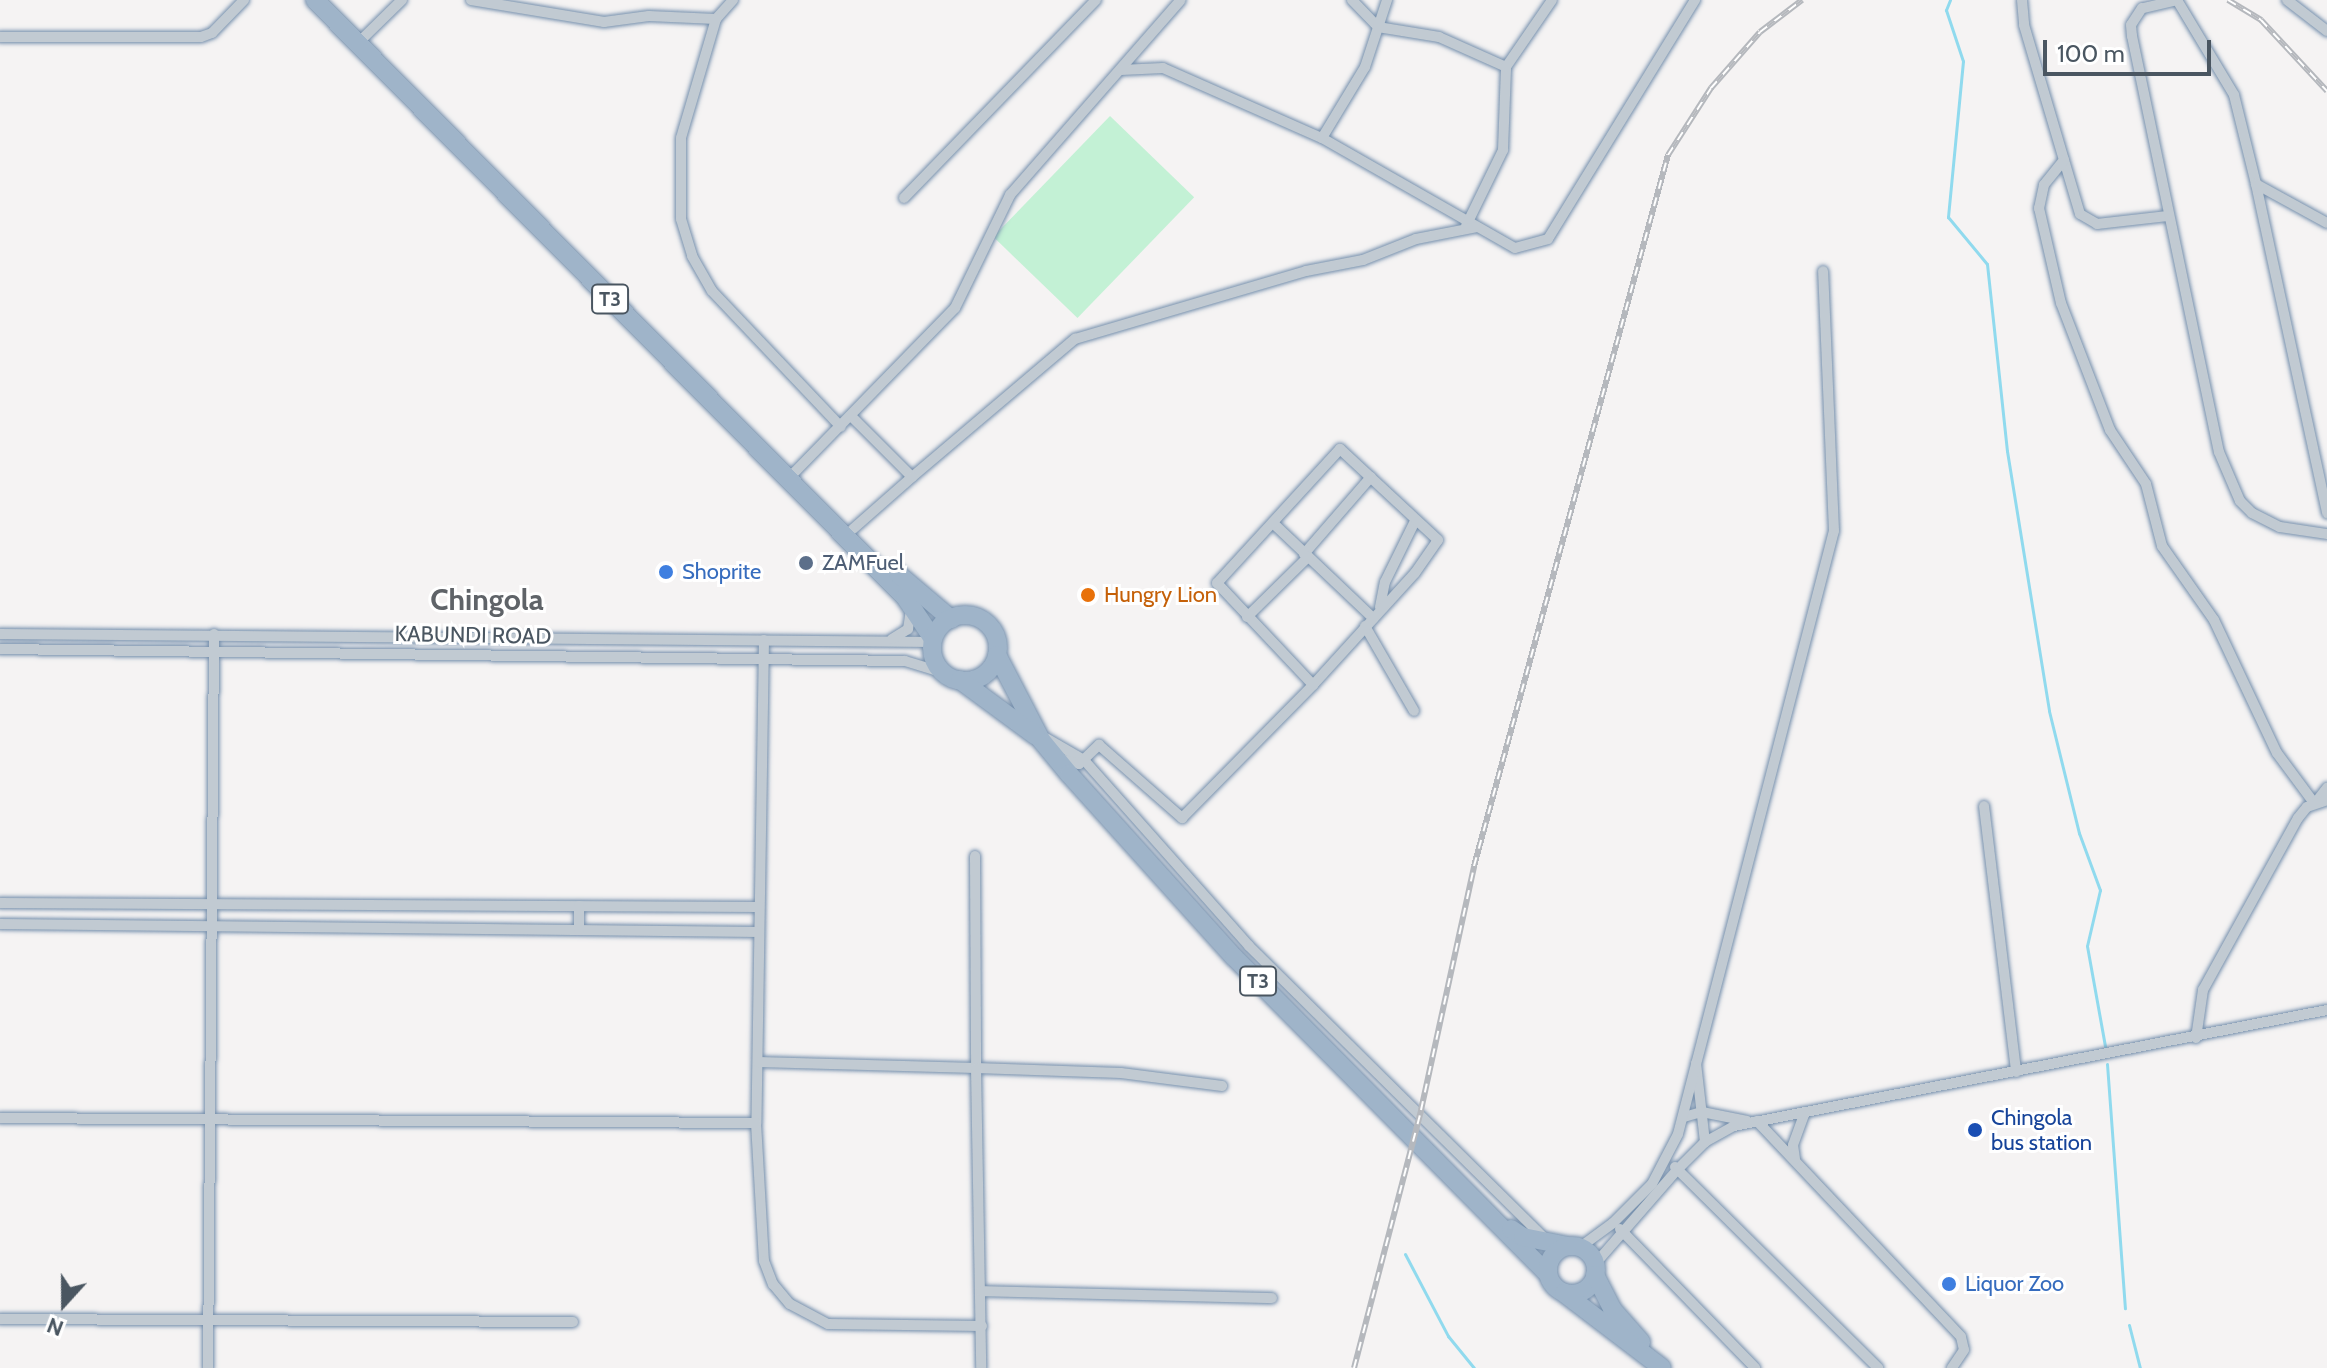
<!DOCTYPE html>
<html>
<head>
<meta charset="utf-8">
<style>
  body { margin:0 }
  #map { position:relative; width:2327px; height:1368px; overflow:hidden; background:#f5f3f3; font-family:Cabin,sans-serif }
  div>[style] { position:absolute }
  .green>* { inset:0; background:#c3f1d5; transform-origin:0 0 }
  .stream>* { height:3px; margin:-1.5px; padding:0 1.5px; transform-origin:1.5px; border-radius:1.5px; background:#90daee }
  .roads { filter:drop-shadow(0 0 2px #7690ad) drop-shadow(0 0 2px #7690ad) }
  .minor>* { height:10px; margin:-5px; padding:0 5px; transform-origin:5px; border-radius:5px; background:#c1cad2 }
  .trunk>* { height:18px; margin:-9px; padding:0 9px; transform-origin:9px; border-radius:9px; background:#9fb4c9 }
  .trunk>.ring { margin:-9px; padding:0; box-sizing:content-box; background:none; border:18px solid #9fb4c9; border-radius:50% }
  .rail>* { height:6px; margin-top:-3px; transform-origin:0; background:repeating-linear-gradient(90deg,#fff 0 9px,#b5b8bd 0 18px); box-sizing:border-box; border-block:2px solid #b5b8bd }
  .dots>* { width:22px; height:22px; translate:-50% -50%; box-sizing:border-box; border:4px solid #fff; border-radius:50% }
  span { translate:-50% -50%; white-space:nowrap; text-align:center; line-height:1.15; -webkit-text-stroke:6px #fff; paint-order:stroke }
  .shield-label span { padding:2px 6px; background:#fff; border:2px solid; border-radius:6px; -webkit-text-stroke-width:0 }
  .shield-label { font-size:20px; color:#4a5661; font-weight:700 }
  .service-label { font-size:22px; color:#4e5e75 }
  .left { translate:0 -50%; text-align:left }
  .shop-label { font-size:22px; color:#366cbe }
  .food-label { font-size:22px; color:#c56008 }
  .street-label { font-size:22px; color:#4a5661 }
  .transit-label { font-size:22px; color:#164399 }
  .district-label { font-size:30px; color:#5f6368; font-weight:700 }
  .north { position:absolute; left:24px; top:1264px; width:80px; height:80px; -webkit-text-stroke:6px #fff; paint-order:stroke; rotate:201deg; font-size:22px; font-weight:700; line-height:32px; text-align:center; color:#4a5661 }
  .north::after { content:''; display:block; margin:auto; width:28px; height:36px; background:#4a5661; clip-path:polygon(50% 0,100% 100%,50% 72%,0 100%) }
  .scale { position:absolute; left:2043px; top:40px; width:168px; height:36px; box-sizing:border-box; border:4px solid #4a5661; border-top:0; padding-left:10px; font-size:24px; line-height:28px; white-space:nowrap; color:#4a5661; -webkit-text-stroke:6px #fff; paint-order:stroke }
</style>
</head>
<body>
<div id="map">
  <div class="green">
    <div style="left:1110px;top:116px;width:117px;height:168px;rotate:44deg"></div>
  </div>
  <div class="stream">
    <div style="left:1950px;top:0;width:11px;rotate:112deg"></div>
    <div style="left:1946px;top:10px;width:54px;rotate:71.6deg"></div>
    <div style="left:1963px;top:61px;width:157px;rotate:95.5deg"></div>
    <div style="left:1948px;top:217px;width:61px;rotate:50.3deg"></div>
    <div style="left:1987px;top:264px;width:188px;rotate:83.9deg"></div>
    <div style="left:2007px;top:451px;width:263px;rotate:80.8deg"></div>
    <div style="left:2049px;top:711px;width:126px;rotate:76.2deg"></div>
    <div style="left:2079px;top:833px;width:61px;rotate:69.8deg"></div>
    <div style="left:2100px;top:890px;width:57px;rotate:103.1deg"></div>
    <div style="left:2087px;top:946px;width:102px;rotate:79.8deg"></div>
    <div style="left:2107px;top:1064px;width:245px;rotate:85.8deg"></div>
    <div style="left:1405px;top:1254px;width:93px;rotate:62.3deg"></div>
    <div style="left:1448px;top:1336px;width:41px;rotate:50.9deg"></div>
    <div style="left:2129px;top:1325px;width:44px;rotate:75.7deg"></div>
  </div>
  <div class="roads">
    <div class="minor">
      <div style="left:471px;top:0;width:135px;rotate:9.4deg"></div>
      <div style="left:604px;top:22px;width:45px;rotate:-7.6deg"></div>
      <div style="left:649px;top:16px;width:67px;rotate:2.6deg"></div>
      <div style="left:733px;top:0;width:25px;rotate:132deg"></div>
      <div style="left:716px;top:19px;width:124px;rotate:106.4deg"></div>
      <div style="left:681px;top:138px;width:81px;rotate:90deg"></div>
      <div style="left:681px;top:219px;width:39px;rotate:73deg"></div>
      <div style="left:692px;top:256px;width:40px;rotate:60.3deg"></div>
      <div style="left:712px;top:291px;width:187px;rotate:46.5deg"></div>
      <div style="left:1352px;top:0;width:37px;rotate:46deg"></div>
      <div style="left:1378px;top:27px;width:62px;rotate:9.3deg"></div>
      <div style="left:1439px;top:37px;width:73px;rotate:24.1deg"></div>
      <div style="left:2022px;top:0;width:25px;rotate:85deg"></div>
      <div style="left:2024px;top:25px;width:197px;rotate:73.5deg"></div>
      <div style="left:2080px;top:214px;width:20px;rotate:30deg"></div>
      <div style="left:2097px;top:224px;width:71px;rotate:-6.4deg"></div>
      <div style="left:2177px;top:0;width:111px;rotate:59deg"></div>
      <div style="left:2234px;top:95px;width:92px;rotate:76.1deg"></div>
      <div style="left:2256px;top:184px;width:81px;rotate:28.8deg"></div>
      <div style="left:2178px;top:0;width:37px;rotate:167deg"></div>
      <div style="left:2142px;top:8px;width:20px;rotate:123deg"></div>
      <div style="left:2131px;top:25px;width:11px;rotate:85deg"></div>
      <div style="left:2132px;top:36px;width:425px;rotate:78.2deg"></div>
      <div style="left:2219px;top:452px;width:53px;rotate:66.8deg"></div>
      <div style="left:2240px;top:501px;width:17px;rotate:45deg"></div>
      <div style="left:2252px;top:513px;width:31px;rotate:27deg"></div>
      <div style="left:2280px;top:527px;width:48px;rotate:8.5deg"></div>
      <div style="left:2287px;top:0;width:51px;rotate:37.8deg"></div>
      <div style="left:0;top:37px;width:201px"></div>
      <div style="left:201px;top:37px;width:12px;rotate:-20deg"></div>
      <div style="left:212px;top:33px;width:46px;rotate:-45.9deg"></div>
      <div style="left:357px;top:44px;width:63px;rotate:-44.4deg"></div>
      <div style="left:1121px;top:70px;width:42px;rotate:-2.7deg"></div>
      <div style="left:1163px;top:68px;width:174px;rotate:23.8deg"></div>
      <div style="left:1322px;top:138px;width:222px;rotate:29.7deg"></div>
      <div style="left:1515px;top:248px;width:34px;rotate:-15deg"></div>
      <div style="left:1548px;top:239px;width:281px;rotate:-58.4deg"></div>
      <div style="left:1322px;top:138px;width:83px;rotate:-58.8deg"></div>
      <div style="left:1365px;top:67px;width:71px;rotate:-71.8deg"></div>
      <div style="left:2064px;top:160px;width:32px;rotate:129deg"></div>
      <div style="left:2044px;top:185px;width:24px;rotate:102deg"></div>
      <div style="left:2039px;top:208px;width:98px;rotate:77deg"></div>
      <div style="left:2061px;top:303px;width:136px;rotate:68.9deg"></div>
      <div style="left:2110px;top:430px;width:65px;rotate:56.3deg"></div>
      <div style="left:2146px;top:484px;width:64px;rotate:75.5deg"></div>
      <div style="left:2162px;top:546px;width:90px;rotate:54.9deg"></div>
      <div style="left:2214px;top:620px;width:147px;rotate:64.7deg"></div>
      <div style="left:2277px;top:753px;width:62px;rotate:53.5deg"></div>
      <div style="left:2256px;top:184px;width:337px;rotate:77.8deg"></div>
      <div style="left:904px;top:198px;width:276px;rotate:-45.9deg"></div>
      <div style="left:1466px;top:226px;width:85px;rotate:-64deg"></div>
      <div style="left:1503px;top:150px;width:83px;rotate:-87.9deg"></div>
      <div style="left:1506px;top:67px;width:81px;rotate:-55.5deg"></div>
      <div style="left:851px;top:416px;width:86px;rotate:45deg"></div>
      <div style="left:912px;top:477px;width:214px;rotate:-40.3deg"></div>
      <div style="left:1075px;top:339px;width:241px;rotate:-16.4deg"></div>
      <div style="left:1306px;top:271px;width:58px;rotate:-10.9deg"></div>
      <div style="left:1363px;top:260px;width:57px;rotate:-21.6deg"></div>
      <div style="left:1416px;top:239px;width:62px;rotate:-11.1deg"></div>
      <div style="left:788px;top:479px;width:239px;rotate:-45.7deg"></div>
      <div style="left:955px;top:308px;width:126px;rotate:-64deg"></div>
      <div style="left:1010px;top:195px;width:259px;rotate:-48.8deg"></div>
      <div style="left:1274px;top:524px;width:137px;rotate:43.5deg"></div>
      <div style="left:853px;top:529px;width:79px;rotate:-41.4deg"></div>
      <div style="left:1304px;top:554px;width:102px;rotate:-49deg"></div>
      <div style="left:1380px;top:607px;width:25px;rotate:-79deg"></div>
      <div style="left:1385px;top:582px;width:68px;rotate:-63.8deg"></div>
      <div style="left:1247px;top:617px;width:86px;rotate:-44.5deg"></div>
      <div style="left:1365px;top:626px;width:98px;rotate:60deg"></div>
      <div style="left:0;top:634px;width:933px;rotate:0.49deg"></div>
      <div style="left:892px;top:639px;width:19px;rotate:-32deg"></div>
      <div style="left:908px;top:629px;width:20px;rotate:-81deg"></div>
      <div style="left:764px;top:640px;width:483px;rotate:90.9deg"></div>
      <div style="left:756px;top:1123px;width:138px;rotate:86.7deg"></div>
      <div style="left:764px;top:1261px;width:25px;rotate:69deg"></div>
      <div style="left:773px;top:1284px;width:26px;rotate:50deg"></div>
      <div style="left:790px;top:1304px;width:43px;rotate:27.8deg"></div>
      <div style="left:828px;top:1324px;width:154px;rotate:0.7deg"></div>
      <div style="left:0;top:649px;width:905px;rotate:0.76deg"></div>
      <div style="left:905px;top:661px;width:41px;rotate:17.1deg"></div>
      <div style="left:1046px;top:738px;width:44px;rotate:30.1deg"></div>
      <div style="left:1084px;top:760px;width:249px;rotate:48.4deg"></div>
      <div style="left:1249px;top:946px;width:415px;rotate:44.7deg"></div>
      <div style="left:1058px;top:758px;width:22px;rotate:16deg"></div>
      <div style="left:1079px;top:764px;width:28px;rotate:-44deg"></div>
      <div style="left:1099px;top:745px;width:111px;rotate:41.3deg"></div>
      <div style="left:1182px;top:818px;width:187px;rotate:-45.4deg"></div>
      <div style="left:1313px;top:685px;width:151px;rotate:-47.7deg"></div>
      <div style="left:1415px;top:573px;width:40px;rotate:-55.1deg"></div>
      <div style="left:1438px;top:540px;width:134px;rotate:-137.1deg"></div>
      <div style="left:1340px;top:449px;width:182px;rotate:132.5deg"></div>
      <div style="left:1217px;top:583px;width:140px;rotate:46.7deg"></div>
      <div style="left:2316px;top:802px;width:18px;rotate:-52deg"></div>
      <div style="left:1984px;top:806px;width:268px;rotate:83.1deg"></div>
      <div style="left:975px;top:856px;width:212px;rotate:89.7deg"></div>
      <div style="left:976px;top:1068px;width:145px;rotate:2deg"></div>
      <div style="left:1121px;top:1073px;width:102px;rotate:7.3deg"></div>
      <div style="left:0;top:903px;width:759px;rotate:0.3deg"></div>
      <div style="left:0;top:924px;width:759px;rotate:0.6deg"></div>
      <div style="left:579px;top:930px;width:24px;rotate:-90deg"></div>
      <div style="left:2196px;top:1038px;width:49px;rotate:-81.7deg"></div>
      <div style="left:2203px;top:990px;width:196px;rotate:-61.1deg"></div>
      <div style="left:2298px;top:818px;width:14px;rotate:-51deg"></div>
      <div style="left:2307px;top:807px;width:21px;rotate:-19deg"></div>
      <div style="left:758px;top:1062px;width:218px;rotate:1.6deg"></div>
      <div style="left:976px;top:1068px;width:300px;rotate:89deg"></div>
      <div style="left:1696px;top:1063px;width:80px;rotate:83.5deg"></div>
      <div style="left:1684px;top:1117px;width:19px;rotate:-16deg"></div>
      <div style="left:1702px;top:1112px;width:46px;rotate:11.3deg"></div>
      <div style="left:0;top:1118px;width:756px;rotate:0.38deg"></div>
      <div style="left:1757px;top:1121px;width:297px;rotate:46.6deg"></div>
      <div style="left:1961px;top:1337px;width:13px;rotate:77deg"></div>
      <div style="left:1964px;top:1350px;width:22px;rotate:124deg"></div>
      <div style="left:1795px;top:1159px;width:14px;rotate:-98deg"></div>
      <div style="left:1793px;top:1145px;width:33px;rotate:-70deg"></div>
      <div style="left:1675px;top:1167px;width:286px;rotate:44.7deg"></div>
      <div style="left:1620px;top:1229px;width:194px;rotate:45.8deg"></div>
      <div style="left:1579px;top:1248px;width:42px;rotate:-36.3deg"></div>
      <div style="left:1613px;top:1223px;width:55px;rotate:-45deg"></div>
      <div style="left:1652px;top:1184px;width:56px;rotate:-62.5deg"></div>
      <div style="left:1678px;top:1134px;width:623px;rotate:-75.5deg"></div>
      <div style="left:1834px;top:531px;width:260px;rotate:-92.4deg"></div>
      <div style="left:1595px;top:1264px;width:126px;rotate:-48.9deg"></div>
      <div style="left:1678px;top:1169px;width:38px;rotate:-45deg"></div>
      <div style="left:1705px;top:1142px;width:33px;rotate:-29deg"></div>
      <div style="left:1734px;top:1126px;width:604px;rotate:-11.07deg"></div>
      <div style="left:981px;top:1291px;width:291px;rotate:1.4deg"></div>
      <div style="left:0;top:1319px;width:573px;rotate:0.3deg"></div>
      <div style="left:208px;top:1368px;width:734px;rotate:-89.53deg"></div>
    </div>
    <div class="trunk">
      <div style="left:315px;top:0;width:839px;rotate:45.34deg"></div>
      <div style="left:905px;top:597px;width:50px;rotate:56.3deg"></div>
      <div style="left:898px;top:574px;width:70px;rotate:40.3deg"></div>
      <div class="ring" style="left:932px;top:615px;width:48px;height:48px"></div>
      <div style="left:997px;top:655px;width:96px;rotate:62.6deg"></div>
      <div style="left:1041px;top:740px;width:44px;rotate:50.5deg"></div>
      <div style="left:1069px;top:774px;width:246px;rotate:48deg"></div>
      <div style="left:1234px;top:957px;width:446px;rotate:45.3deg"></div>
      <div style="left:960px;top:680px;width:94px;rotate:36.4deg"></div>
      <div style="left:1511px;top:1229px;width:14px;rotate:34deg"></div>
      <div style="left:1523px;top:1237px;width:46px;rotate:11.3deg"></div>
      <div class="ring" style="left:1548px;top:1246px;width:30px;height:30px"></div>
      <div style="left:1595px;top:1275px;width:38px;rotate:63deg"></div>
      <div style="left:1612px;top:1309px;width:44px;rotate:48.7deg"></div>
      <div style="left:1564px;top:1293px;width:123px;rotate:37.4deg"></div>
    </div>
  </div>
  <div class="rail">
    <div style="left:2228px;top:0;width:39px;rotate:31deg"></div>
    <div style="left:2261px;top:20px;width:97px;rotate:47.1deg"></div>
    <div style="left:1354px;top:1368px;width:267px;rotate:-75.4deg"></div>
    <div style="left:1421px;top:1110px;width:250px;rotate:-77.7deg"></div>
    <div style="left:1474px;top:866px;width:737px;rotate:-74.74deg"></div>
    <div style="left:1668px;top:155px;width:80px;rotate:-57.3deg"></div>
    <div style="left:1711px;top:88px;width:74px;rotate:-48.8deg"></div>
    <div style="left:1760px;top:32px;width:53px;rotate:-37.3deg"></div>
  </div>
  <div class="dots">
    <div style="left:806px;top:563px;background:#5c6f8a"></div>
    <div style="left:666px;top:572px;background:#3f7fe0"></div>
    <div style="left:1088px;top:595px;background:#e8710a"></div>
    <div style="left:1975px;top:1130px;background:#1a4fb4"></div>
    <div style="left:1949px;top:1284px;background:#3f7fe0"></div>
  </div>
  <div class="shield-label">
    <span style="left:610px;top:299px">T3</span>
    <span style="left:1258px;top:981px">T3</span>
  </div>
  <div class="service-label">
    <span class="left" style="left:822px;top:563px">ZAMFuel</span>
  </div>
  <div class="shop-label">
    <span class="left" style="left:682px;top:572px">Shoprite</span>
    <span class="left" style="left:1965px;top:1284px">Liquor Zoo</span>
  </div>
  <div class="food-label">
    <span class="left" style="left:1104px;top:595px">Hungry Lion</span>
  </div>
  <div class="street-label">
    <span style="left:473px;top:635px;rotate:1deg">KABUNDI ROAD</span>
  </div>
  <div class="transit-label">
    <span class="left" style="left:1991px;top:1130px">Chingola<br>bus station</span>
  </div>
  <div class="district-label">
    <span style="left:487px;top:600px">Chingola</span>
  </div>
  <div class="north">N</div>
  <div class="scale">100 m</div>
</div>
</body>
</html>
